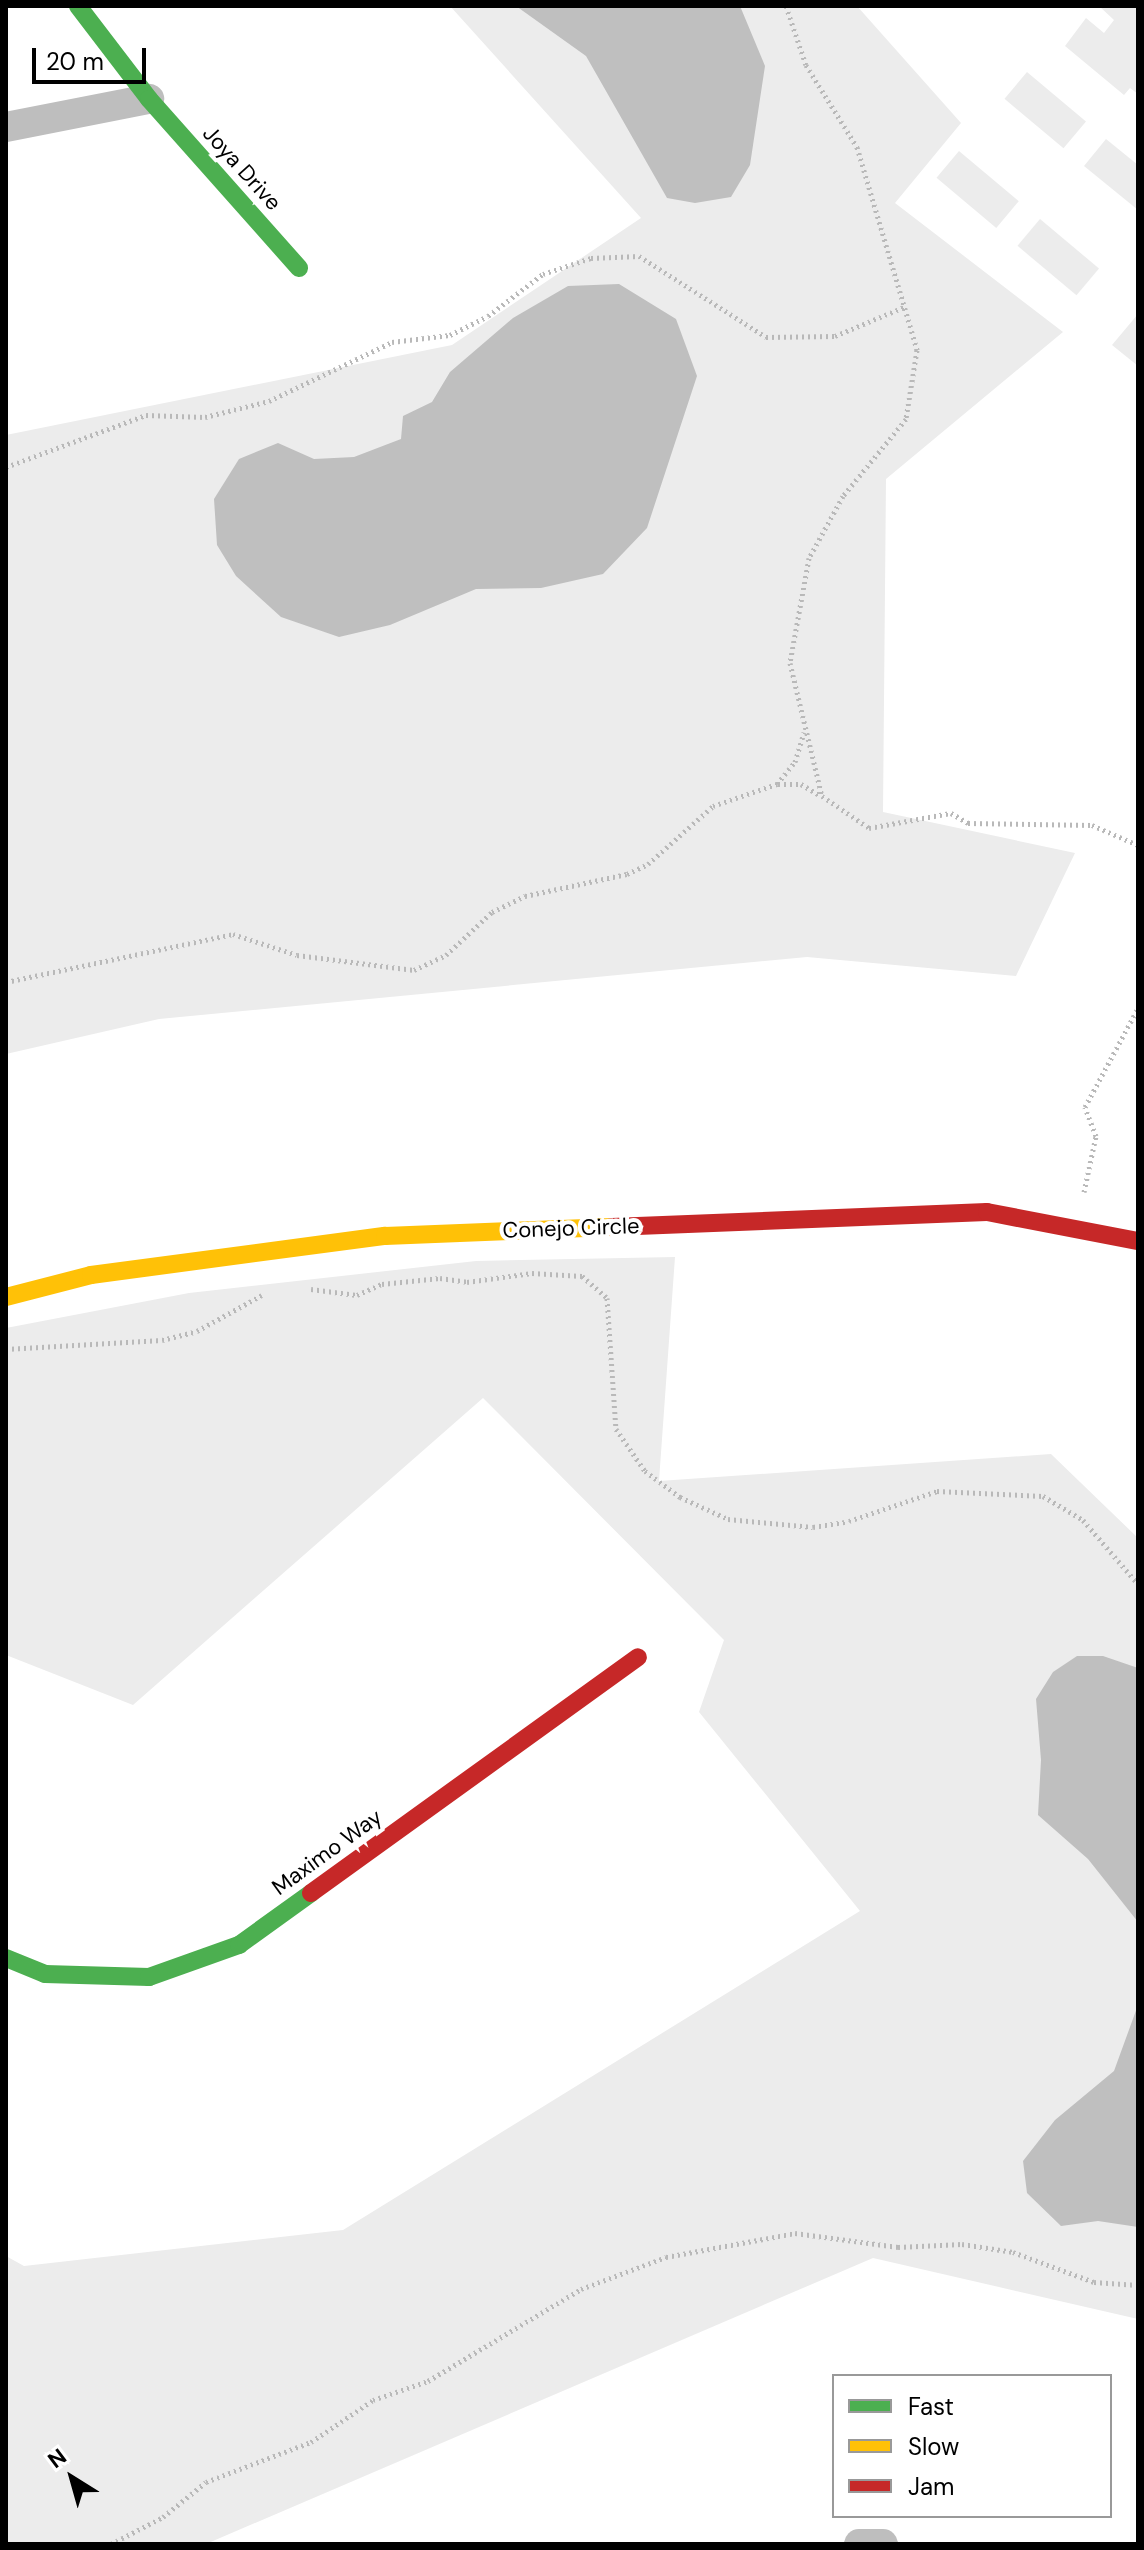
<!DOCTYPE html>
<html>
<head>
<meta charset="utf-8">
<style>
  body { margin:0 }
  #map { position:relative; width:1144px; height:2550px; overflow:hidden; background:#fff; font-family:"DM Sans",sans-serif }
  div>[style] { position:absolute }
  .green>* { inset:0; background:#ececec; transform-origin:0 0 }
  .water>* { inset:0; background:#bfbfbf }
  .path>* { height:5px; margin-top:-2.5px; transform-origin:0; background:repeating-linear-gradient(90deg,#b9b9b9 0 2px,transparent 0 6px) }
  .street>* { height:30px; margin:-15px; padding:0 15px; transform-origin:15px; border-radius:15px; background:#bebebe }
  .fast>* { height:18px; margin:-9px; padding:0 9px; transform-origin:9px; border-radius:9px; background:#4caf50 }
  .slow>* { height:18px; margin:-9px; padding:0 9px; transform-origin:9px; border-radius:9px; background:#ffc107 }
  .jam>* { height:18px; margin:-9px; padding:0 9px; transform-origin:9px; border-radius:9px; background:#c62828 }
  span { translate:-50% -50%; white-space:nowrap; text-align:center; line-height:1.15; -webkit-text-stroke:8px #fff; paint-order:stroke }
  .street-label { font-size:22px; color:#000 }
  .frame { position:absolute; inset:0; border:8px solid #000; pointer-events:none }
  .legend { position:absolute; left:832px; top:2374px; width:280px; height:144px; box-sizing:border-box; background:#fff; border:2px solid #999; margin:0; padding:10px 14px; list-style:none; font-size:24px; color:#000 }
  .legend li { display:flex; align-items:center; gap:16px; height:40px }
  .legend b { width:40px; border:2px solid #999 }
  .north { position:absolute; left:32px; top:2438px; width:80px; height:80px; -webkit-text-stroke:6px #fff; paint-order:stroke; rotate:323deg; font-size:22px; font-weight:700; line-height:32px; text-align:center; color:#000 }
  .north::after { content:''; display:block; margin:auto; width:28px; height:36px; background:#000; clip-path:polygon(50% 0,100% 100%,50% 72%,0 100%) }
  .scale { position:absolute; left:32px; top:48px; width:114px; height:36px; box-sizing:border-box; border:4px solid #000; border-top:0; padding-left:10px; font-size:24px; line-height:28px; white-space:nowrap; color:#000; -webkit-text-stroke:6px #fff; paint-order:stroke }
</style>
</head>
<body>
<div id="map">
  <div class="green">
    <div style="clip-path:polygon(450px 6px,857px 6px,961px 123px,895px 203px,1063px 332px,886px 479px,883px 812px,1075px 853px,1016px 976px,807px 957px,159px 1019px,6px 1054px,6px 435px,452px 345px,641px 218px)"></div>
    <div style="clip-path:polygon(1099px 6px,1138px 6px,1138px 94px,1130px 88px,1124px 95px,1065px 46px,1086px 18px,1104px 33px,1114px 20px)"></div>
    <div style="left:1027px;top:72px;width:77px;height:35px;rotate:40deg"></div>
    <div style="clip-path:polygon(1106px 139px,1138px 165px,1138px 210px,1084px 166px)"></div>
    <div style="left:959px;top:151px;width:78px;height:35px;rotate:40deg"></div>
    <div style="left:1040px;top:219px;width:77px;height:35px;rotate:40deg"></div>
    <div style="clip-path:polygon(1138px 314px,1138px 366px,1112px 345px)"></div>
    <div style="clip-path:polygon(675px 1257px,659px 1481px,1051px 1454px,1138px 1538px,1138px 2319px,873px 2258px,206px 2544px,6px 2544px,6px 2256px,24px 2266px,343px 2230px,860px 1911px,699px 1712px,724px 1640px,483px 1398px,133px 1705px,6px 1655px,6px 1328px,189px 1293px,476px 1261px)"></div>
  </div>
  <div class="water">
    <div style="clip-path:polygon(516px 6px,740px 6px,765px 66px,750px 165px,731px 197px,695px 203px,667px 198px,586px 56px)"></div>
    <div style="clip-path:polygon(619px 284px,676px 319px,697px 376px,647px 528px,603px 574px,541px 588px,476px 589px,390px 625px,339px 637px,281px 617px,236px 576px,217px 545px,214px 499px,239px 459px,278px 443px,314px 459px,354px 457px,401px 439px,403px 416px,432px 402px,450px 372px,513px 318px,568px 286px)"></div>
    <div style="clip-path:polygon(1077px 1656px,1103px 1656px,1138px 1668px,1138px 1922px,1088px 1859px,1038px 1815px,1041px 1760px,1036px 1699px,1053px 1672px)"></div>
    <div style="clip-path:polygon(1138px 2005px,1138px 2227px,1098px 2221px,1061px 2226px,1027px 2193px,1023px 2161px,1055px 2120px,1114px 2071px)"></div>
  </div>
  <div class="path">
    <div style="left:786px;top:6px;width:62px;rotate:71.3deg"></div>
    <div style="left:806px;top:65px;width:97px;rotate:58.1deg"></div>
    <div style="left:857px;top:147px;width:212px;rotate:73.5deg"></div>
    <div style="left:917px;top:350px;width:70px;rotate:99.1deg"></div>
    <div style="left:906px;top:419px;width:99px;rotate:129.3deg"></div>
    <div style="left:843px;top:496px;width:71px;rotate:118.7deg"></div>
    <div style="left:809px;top:558px;width:107px;rotate:100.3deg"></div>
    <div style="left:790px;top:663px;width:137px;rotate:76.5deg"></div>
    <div style="left:822px;top:796px;width:57px;rotate:34.2deg"></div>
    <div style="left:869px;top:828px;width:83px;rotate:-10.4deg"></div>
    <div style="left:951px;top:813px;width:20px;rotate:30deg"></div>
    <div style="left:968px;top:823px;width:124px;rotate:0.9deg"></div>
    <div style="left:1092px;top:825px;width:50px;rotate:23.5deg"></div>
    <div style="left:6px;top:467px;width:149px;rotate:-20.4deg"></div>
    <div style="left:146px;top:415px;width:59px;rotate:1.9deg"></div>
    <div style="left:205px;top:417px;width:66px;rotate:-14deg"></div>
    <div style="left:269px;top:401px;width:136px;rotate:-25.6deg"></div>
    <div style="left:392px;top:342px;width:58px;rotate:-6.9deg"></div>
    <div style="left:450px;top:335px;width:42px;rotate:-26.6deg"></div>
    <div style="left:488px;top:316px;width:69px;rotate:-37.4deg"></div>
    <div style="left:543px;top:274px;width:51px;rotate:-18.4deg"></div>
    <div style="left:591px;top:258px;width:48px;rotate:-2.4deg"></div>
    <div style="left:639px;top:256px;width:151px;rotate:32.5deg"></div>
    <div style="left:766px;top:337px;width:69px;rotate:-0.8deg"></div>
    <div style="left:835px;top:336px;width:75px;rotate:-22.8deg"></div>
    <div style="left:778px;top:784px;width:23px"></div>
    <div style="left:801px;top:784px;width:23px;rotate:31deg"></div>
    <div style="left:6px;top:982px;width:232px;rotate:-11.9deg"></div>
    <div style="left:233px;top:934px;width:67px;rotate:18.2deg"></div>
    <div style="left:297px;top:955px;width:118px;rotate:7.3deg"></div>
    <div style="left:414px;top:970px;width:35px;rotate:-25deg"></div>
    <div style="left:446px;top:955px;width:63px;rotate:-43.1deg"></div>
    <div style="left:492px;top:912px;width:37px;rotate:-26deg"></div>
    <div style="left:525px;top:896px;width:104px;rotate:-12.2deg"></div>
    <div style="left:627px;top:874px;width:23px;rotate:-25deg"></div>
    <div style="left:648px;top:864px;width:87px;rotate:-41.7deg"></div>
    <div style="left:713px;top:806px;width:68px;rotate:-19deg"></div>
    <div style="left:777px;top:784px;width:28px;rotate:-51deg"></div>
    <div style="left:795px;top:762px;width:31px;rotate:-73deg"></div>
    <div style="left:1084px;top:1192px;width:57px;rotate:-77.9deg"></div>
    <div style="left:1096px;top:1136px;width:31px;rotate:-111deg"></div>
    <div style="left:1085px;top:1107px;width:112px;rotate:-61.8deg"></div>
    <div style="left:311px;top:1289px;width:46px;rotate:7.4deg"></div>
    <div style="left:357px;top:1295px;width:27px;rotate:-24deg"></div>
    <div style="left:382px;top:1284px;width:58px;rotate:-5.9deg"></div>
    <div style="left:440px;top:1278px;width:27px;rotate:8deg"></div>
    <div style="left:467px;top:1282px;width:66px;rotate:-7.9deg"></div>
    <div style="left:532px;top:1273px;width:50px;rotate:3.4deg"></div>
    <div style="left:582px;top:1276px;width:33px;rotate:41deg"></div>
    <div style="left:607px;top:1298px;width:131px;rotate:86.1deg"></div>
    <div style="left:616px;top:1429px;width:51px;rotate:55.4deg"></div>
    <div style="left:645px;top:1471px;width:44px;rotate:36.6deg"></div>
    <div style="left:680px;top:1497px;width:53px;rotate:24.6deg"></div>
    <div style="left:728px;top:1519px;width:85px;rotate:5.4deg"></div>
    <div style="left:813px;top:1527px;width:36px;rotate:-9deg"></div>
    <div style="left:849px;top:1521px;width:93px;rotate:-18.8deg"></div>
    <div style="left:937px;top:1491px;width:106px;rotate:2.7deg"></div>
    <div style="left:1043px;top:1496px;width:47px;rotate:31deg"></div>
    <div style="left:1083px;top:1520px;width:84px;rotate:49.3deg"></div>
    <div style="left:6px;top:1349px;width:156px;rotate:-3.3deg"></div>
    <div style="left:162px;top:1340px;width:36px;rotate:-14deg"></div>
    <div style="left:197px;top:1331px;width:74px;rotate:-29deg"></div>
    <div style="left:111px;top:2544px;width:59px;rotate:-27.4deg"></div>
    <div style="left:163px;top:2517px;width:55px;rotate:-39.1deg"></div>
    <div style="left:206px;top:2482px;width:112px;rotate:-20.9deg"></div>
    <div style="left:311px;top:2442px;width:75px;rotate:-34.1deg"></div>
    <div style="left:373px;top:2400px;width:58px;rotate:-19.1deg"></div>
    <div style="left:428px;top:2381px;width:179px;rotate:-31deg"></div>
    <div style="left:581px;top:2289px;width:91px;rotate:-20.6deg"></div>
    <div style="left:666px;top:2257px;width:131px;rotate:-10.5deg"></div>
    <div style="left:795px;top:2233px;width:104px;rotate:7.7deg"></div>
    <div style="left:898px;top:2247px;width:64px;rotate:-2.7deg"></div>
    <div style="left:962px;top:2244px;width:52px;rotate:8.9deg"></div>
    <div style="left:1013px;top:2252px;width:86px;rotate:20.3deg"></div>
    <div style="left:1094px;top:2282px;width:44px;rotate:3.9deg"></div>
  </div>
  <div class="street">
    <div style="left:6px;top:127px;width:146px;rotate:-11.1deg"></div>
    <div style="left:859px;top:2544px;width:24px"></div>
  </div>
  <div class="fast">
    <div style="left:78px;top:6px;width:117px;rotate:52.6deg"></div>
    <div style="left:149px;top:99px;width:226px;rotate:48.4deg"></div>
    <div style="left:6px;top:1958px;width:42px;rotate:22.3deg"></div>
    <div style="left:45px;top:1974px;width:104px;rotate:1.7deg"></div>
    <div style="left:149px;top:1977px;width:96px;rotate:-19.6deg"></div>
    <div style="left:239px;top:1945px;width:89px;rotate:-35.8deg"></div>
  </div>
  <div class="slow">
    <div style="left:6px;top:1297px;width:88px;rotate:-14.5deg"></div>
    <div style="left:91px;top:1275px;width:297px;rotate:-7.6deg"></div>
    <div style="left:385px;top:1236px;width:227px;rotate:-2.3deg"></div>
  </div>
  <div class="jam">
    <div style="left:612px;top:1227px;width:375px;rotate:-2.3deg"></div>
    <div style="left:987px;top:1212px;width:154px;rotate:10.9deg"></div>
    <div style="left:311px;top:1893px;width:403px;rotate:-35.8deg"></div>
  </div>
  <div class="street-label">
    <span style="left:242px;top:168px;rotate:48deg">Joya Drive</span>
    <span style="left:571px;top:1228px;rotate:-2deg">Conejo Circle</span>
    <span style="left:327px;top:1852px;rotate:-36deg">Maximo Way</span>
  </div>
  <div class="frame"></div>
  <ul class="legend">
  <li><b style="height:10px;background:#4caf50"></b>Fast</li>
  <li><b style="height:10px;background:#ffc107"></b>Slow</li>
  <li><b style="height:10px;background:#c62828"></b>Jam</li>
  </ul>
  <div class="north">N</div>
  <div class="scale">20 m</div>
</div>
</body>
</html>
